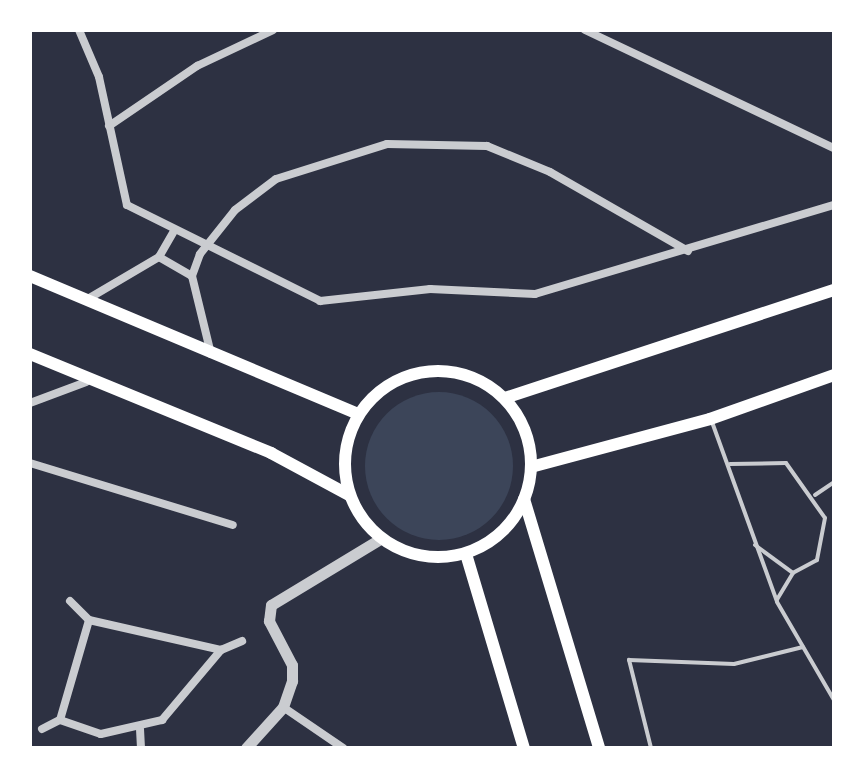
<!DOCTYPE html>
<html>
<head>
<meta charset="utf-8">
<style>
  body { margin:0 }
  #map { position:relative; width:864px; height:778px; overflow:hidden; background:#2d3142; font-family:Bitter,serif }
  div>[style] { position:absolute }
  .green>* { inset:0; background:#3c4559 }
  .round { border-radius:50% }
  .service>* { height:4px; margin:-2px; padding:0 2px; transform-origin:2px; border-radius:2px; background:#caccd0 }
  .minor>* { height:8px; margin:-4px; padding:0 4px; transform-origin:4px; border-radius:4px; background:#caccd0 }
  .tertiary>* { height:11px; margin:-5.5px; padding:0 5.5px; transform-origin:5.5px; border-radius:5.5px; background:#caccd0 }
  .secondary>* { height:12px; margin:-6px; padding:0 6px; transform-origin:6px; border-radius:6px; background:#fff }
  .secondary>.ring { margin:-6px; padding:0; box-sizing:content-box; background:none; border:12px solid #fff; border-radius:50% }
  span { translate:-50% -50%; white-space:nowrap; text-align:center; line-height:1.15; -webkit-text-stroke:8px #fff; paint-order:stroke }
  .frame { position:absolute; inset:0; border:32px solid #fff; pointer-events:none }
</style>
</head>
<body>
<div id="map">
  <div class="green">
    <div class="round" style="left:365px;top:392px;width:148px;height:148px"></div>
  </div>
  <div class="service">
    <div style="left:712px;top:422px;width:191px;rotate:70.1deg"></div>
    <div style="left:777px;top:602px;width:113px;rotate:59.8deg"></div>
    <div style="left:730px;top:464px;width:56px;rotate:-1deg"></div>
    <div style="left:786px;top:463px;width:67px;rotate:54.7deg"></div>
    <div style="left:825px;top:518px;width:43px;rotate:100.8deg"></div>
    <div style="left:817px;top:560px;width:27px;rotate:152deg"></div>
    <div style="left:793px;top:573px;width:31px;rotate:121deg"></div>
    <div style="left:815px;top:495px;width:23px;rotate:-34deg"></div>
    <div style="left:755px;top:545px;width:47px;rotate:36.4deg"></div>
    <div style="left:651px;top:748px;width:91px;rotate:-104deg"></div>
    <div style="left:629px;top:660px;width:105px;rotate:2.2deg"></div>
    <div style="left:734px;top:664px;width:71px;rotate:-13.8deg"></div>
  </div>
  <div class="minor">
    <div style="left:79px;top:30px;width:51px;rotate:66.9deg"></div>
    <div style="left:99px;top:77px;width:131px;rotate:77.7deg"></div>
    <div style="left:127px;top:205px;width:216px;rotate:26.4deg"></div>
    <div style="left:320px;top:301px;width:111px;rotate:-6.2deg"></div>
    <div style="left:430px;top:289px;width:105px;rotate:2.7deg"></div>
    <div style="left:535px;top:294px;width:312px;rotate:-16.6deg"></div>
    <div style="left:585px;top:30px;width:276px;rotate:25.4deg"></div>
    <div style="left:109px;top:126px;width:107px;rotate:-34.3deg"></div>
    <div style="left:197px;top:66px;width:84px;rotate:-25.3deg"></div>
    <div style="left:159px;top:257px;width:38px;rotate:30deg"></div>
    <div style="left:86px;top:300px;width:85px;rotate:-30.5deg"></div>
    <div style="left:159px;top:257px;width:30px;rotate:-60deg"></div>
    <div style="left:211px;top:354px;width:80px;rotate:-103.7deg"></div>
    <div style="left:192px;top:276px;width:23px;rotate:-70deg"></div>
    <div style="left:200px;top:254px;width:56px;rotate:-51.5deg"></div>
    <div style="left:235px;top:210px;width:51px;rotate:-37.1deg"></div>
    <div style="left:276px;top:179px;width:116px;rotate:-17.5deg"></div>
    <div style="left:387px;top:144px;width:100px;rotate:1.1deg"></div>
    <div style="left:487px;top:146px;width:68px;rotate:22.4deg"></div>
    <div style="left:550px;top:172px;width:159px;rotate:29.8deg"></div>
    <div style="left:30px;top:403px;width:60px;rotate:-20.6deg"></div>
    <div style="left:30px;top:463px;width:212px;rotate:17deg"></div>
    <div style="left:70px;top:601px;width:27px;rotate:45deg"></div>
    <div style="left:283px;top:707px;width:73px;rotate:34.3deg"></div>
    <div style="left:60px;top:720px;width:104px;rotate:-73.8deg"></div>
    <div style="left:89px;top:620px;width:135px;rotate:12.8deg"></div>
    <div style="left:60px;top:720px;width:43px;rotate:18.9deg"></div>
    <div style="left:101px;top:734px;width:63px;rotate:-12.9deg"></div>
    <div style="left:162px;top:720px;width:92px;rotate:-49.9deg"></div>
    <div style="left:221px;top:650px;width:23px;rotate:-23deg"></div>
    <div style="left:42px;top:729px;width:20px;rotate:-27deg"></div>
    <div style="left:140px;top:729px;width:19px;rotate:87deg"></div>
  </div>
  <div class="tertiary">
    <div style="left:246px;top:748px;width:55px;rotate:-47.9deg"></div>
    <div style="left:283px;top:707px;width:28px;rotate:-71deg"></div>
    <div style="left:292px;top:681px;width:16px;rotate:-90deg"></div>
    <div style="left:292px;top:665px;width:50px;rotate:-117.6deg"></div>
    <div style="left:269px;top:621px;width:16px;rotate:-83deg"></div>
    <div style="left:271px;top:605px;width:127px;rotate:-31.2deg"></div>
  </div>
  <div class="secondary">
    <div style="left:30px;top:276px;width:356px;rotate:22.8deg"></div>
    <div style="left:30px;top:354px;width:261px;rotate:22.3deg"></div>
    <div style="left:271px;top:453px;width:89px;rotate:28.3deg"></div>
    <div class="ring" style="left:345px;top:371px;width:174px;height:174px"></div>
    <div style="left:505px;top:398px;width:346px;rotate:-18.2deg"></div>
    <div style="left:531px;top:467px;width:185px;rotate:-15deg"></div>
    <div style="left:710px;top:419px;width:132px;rotate:-19.5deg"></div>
    <div style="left:524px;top:499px;width:260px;rotate:73.2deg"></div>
    <div style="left:466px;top:554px;width:202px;rotate:73.4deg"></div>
  </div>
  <div class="frame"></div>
</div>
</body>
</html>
